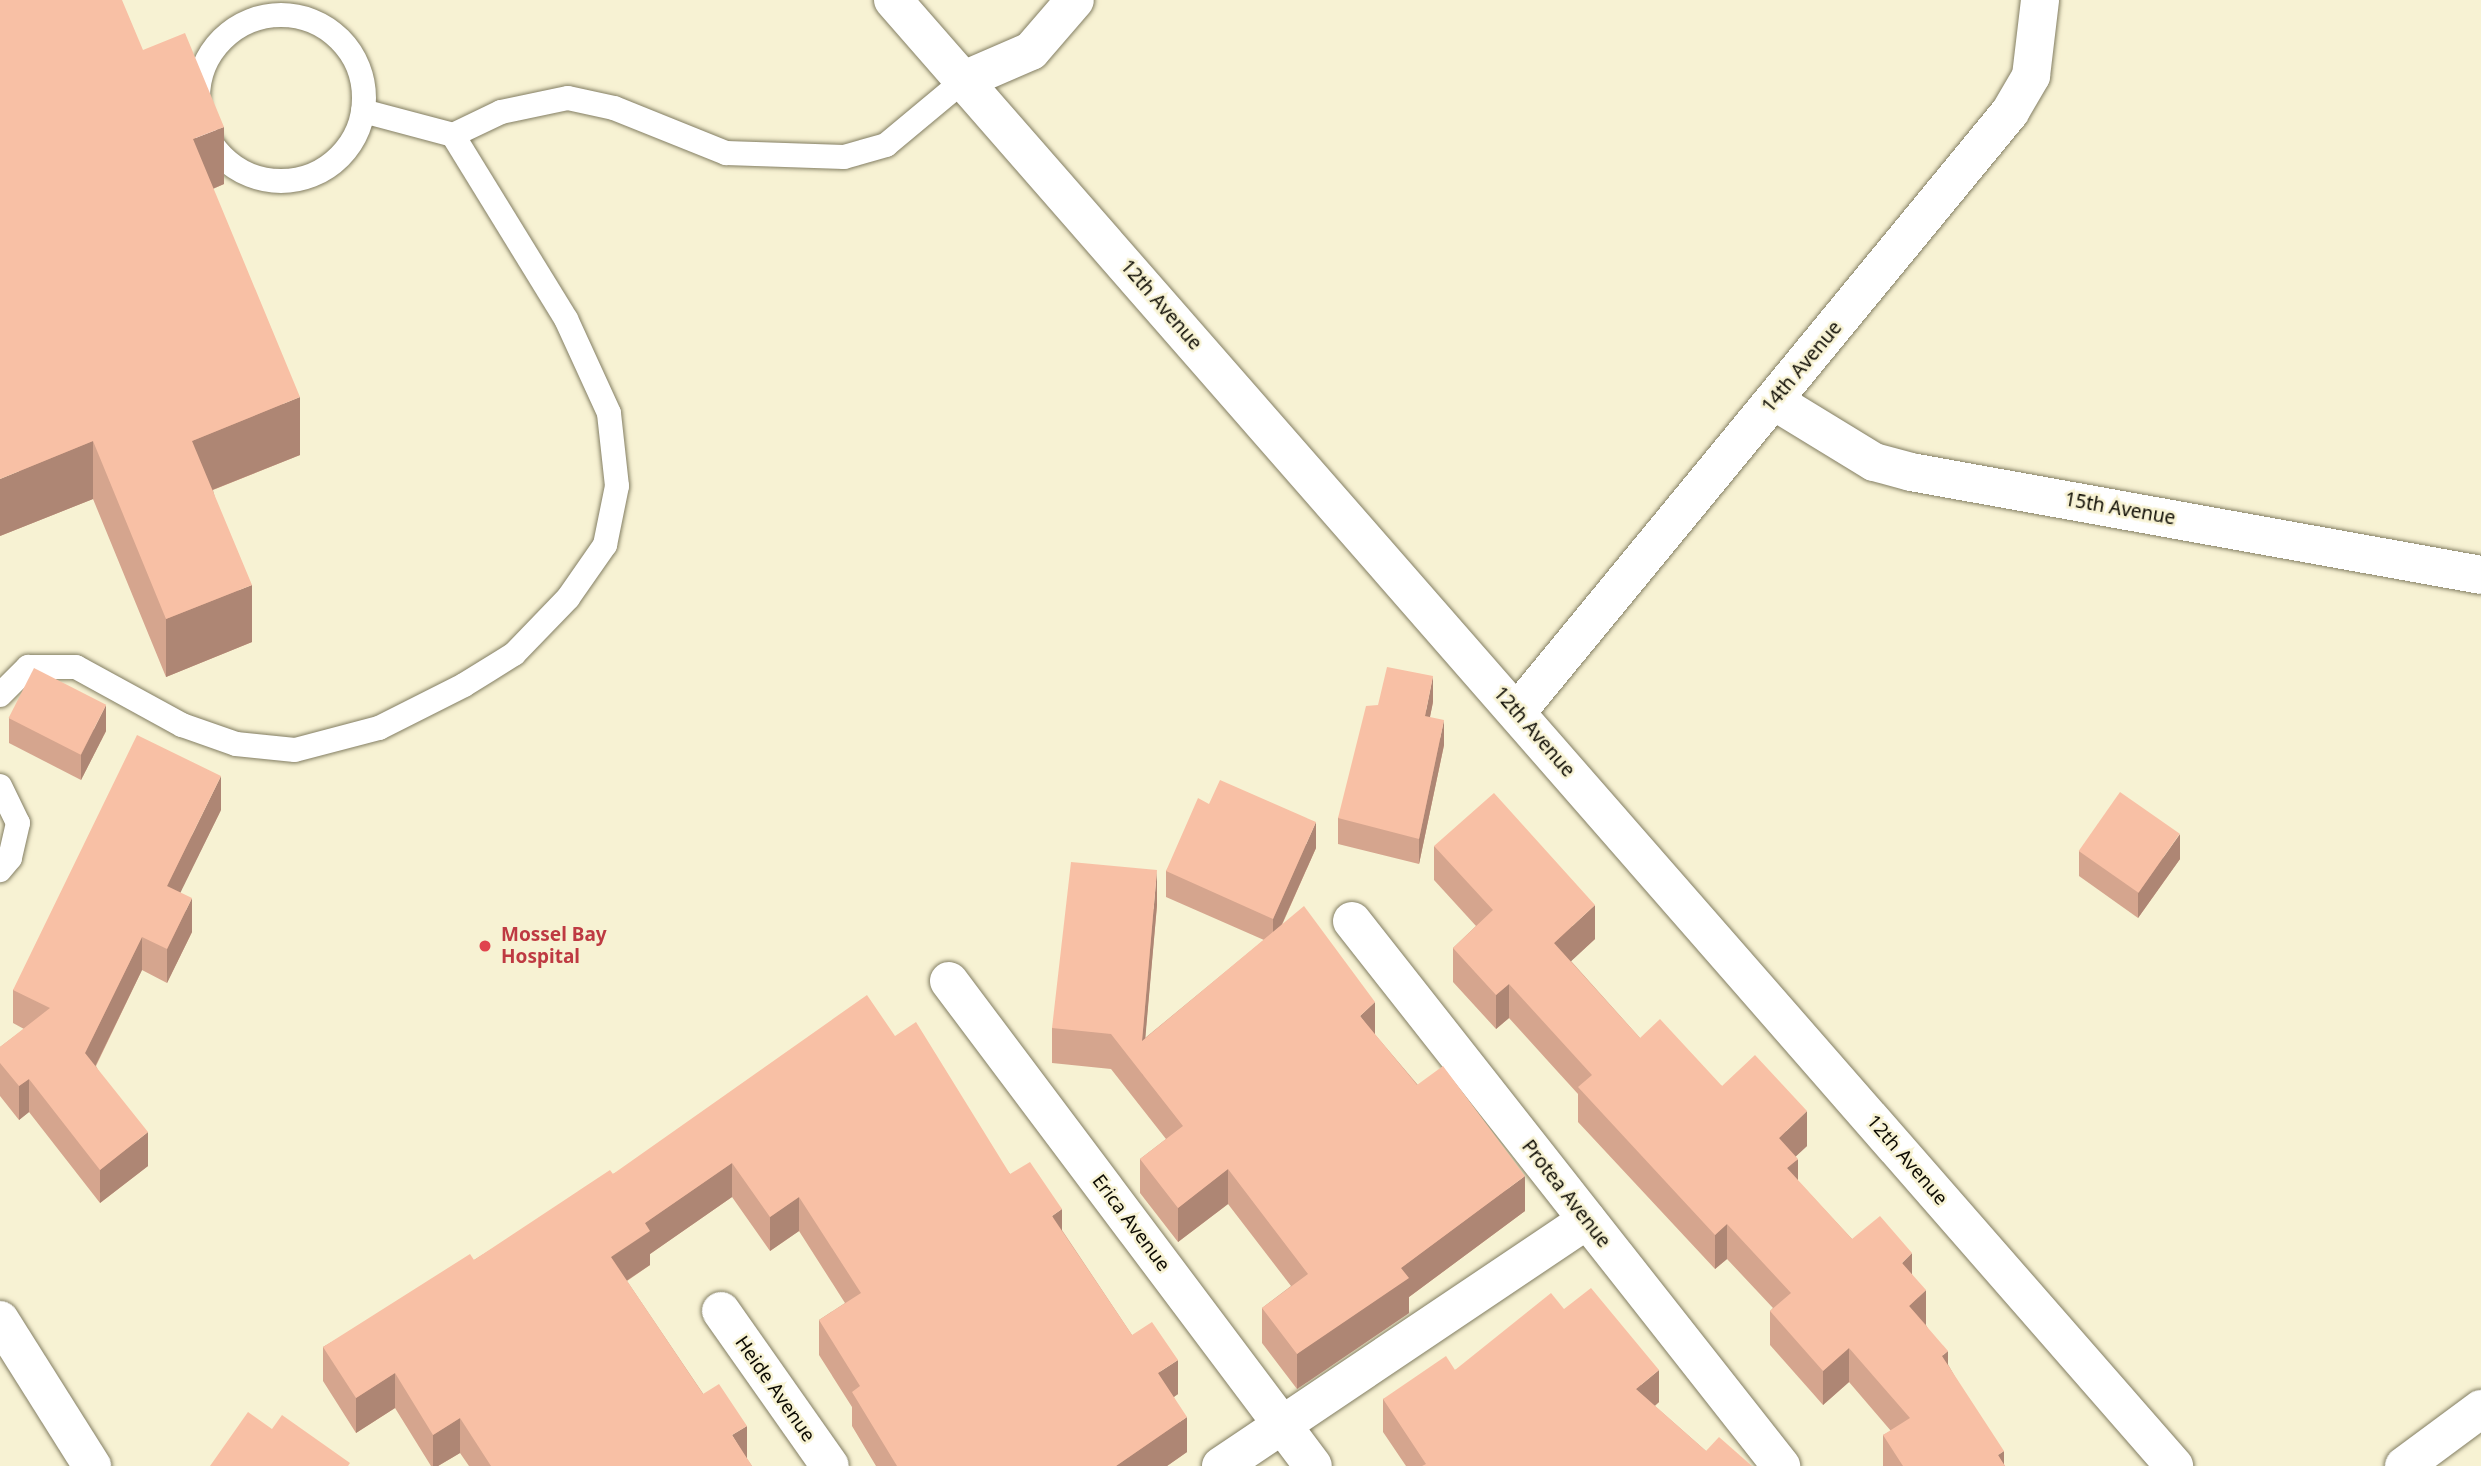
<!DOCTYPE html>
<html>
<head>
<meta charset="utf-8">
<style>
  body { margin:0 }
  #map { position:relative; width:2481px; height:1466px; overflow:hidden; background:#f7f2d3; font-family:"Noto Sans",sans-serif }
  div>[style] { position:absolute }
  .roads { filter:drop-shadow(0 0 2px #837e63) drop-shadow(0 0 2px #837e63) }
  .service>* { height:24px; margin:-12px; padding:0 12px; transform-origin:12px; border-radius:12px; background:#fff }
  .service>.ring { margin:-12px; padding:0; box-sizing:content-box; background:none; border:24px solid #fff; border-radius:50% }
  .minor>* { height:38px; margin:-19px; padding:0 19px; transform-origin:19px; border-radius:19px; background:#fff }
  .wall>* { inset:0; background:#d5a58e }
  .shaded-wall>* { inset:0; background:#ae8674 }
  .building>* { inset:0; background:#f8c0a5; transform-origin:0 0 }
  .dots>* { width:19px; height:19px; translate:-50% -50%; box-sizing:border-box; border:4px solid #f7f2d3; border-radius:50% }
  span { translate:-50% -50%; white-space:nowrap; text-align:center; line-height:1.15; -webkit-text-stroke:5px #f7f2d3; paint-order:stroke }
  .street-label { font-size:19px; color:#0d0b03 }
  .health-label { font-size:19px; color:#be3a42; font-weight:700 }
  .left { translate:0 -50%; text-align:left }
</style>
</head>
<body>
<div id="map">
  <div class="roads">
    <div class="service">
      <div class="ring" style="left:198px;top:15px;width:142px;height:142px"></div>
      <div style="left:363px;top:111px;width:93px;rotate:14.9deg"></div>
      <div style="left:453px;top:135px;width:53px;rotate:-25.6deg"></div>
      <div style="left:501px;top:112px;width:68px;rotate:-11.8deg"></div>
      <div style="left:568px;top:98px;width:47px;rotate:12.3deg"></div>
      <div style="left:614px;top:108px;width:121px;rotate:21.9deg"></div>
      <div style="left:726px;top:153px;width:118px;rotate:1.9deg"></div>
      <div style="left:844px;top:157px;width:44px;rotate:-15.9deg"></div>
      <div style="left:886px;top:145px;width:102px;rotate:-39.8deg"></div>
      <div style="left:0;top:695px;width:40px;rotate:-45deg"></div>
      <div style="left:28px;top:667px;width:48px"></div>
      <div style="left:76px;top:667px;width:121px;rotate:28.7deg"></div>
      <div style="left:182px;top:725px;width:57px;rotate:19.4deg"></div>
      <div style="left:236px;top:744px;width:59px;rotate:5.8deg"></div>
      <div style="left:295px;top:750px;width:87px;rotate:-14.7deg"></div>
      <div style="left:379px;top:728px;width:95px;rotate:-26.8deg"></div>
      <div style="left:464px;top:685px;width:59px;rotate:-31.8deg"></div>
      <div style="left:514px;top:654px;width:78px;rotate:-46deg"></div>
      <div style="left:568px;top:598px;width:65px;rotate:-55.1deg"></div>
      <div style="left:605px;top:545px;width:60px;rotate:-78.5deg"></div>
      <div style="left:617px;top:486px;width:73px;rotate:-96.3deg"></div>
      <div style="left:609px;top:413px;width:103px;rotate:-114.6deg"></div>
      <div style="left:566px;top:319px;width:216px;rotate:-121.6deg"></div>
      <div style="left:0;top:786px;width:41px;rotate:64.1deg"></div>
      <div style="left:18px;top:823px;width:36px;rotate:103deg"></div>
      <div style="left:10px;top:858px;width:16px;rotate:130deg"></div>
    </div>
    <div class="minor">
      <div style="left:893px;top:0;width:1947px;rotate:48.85deg"></div>
      <div style="left:964px;top:80px;width:73px;rotate:-23.4deg"></div>
      <div style="left:1031px;top:51px;width:67px;rotate:-49.2deg"></div>
      <div style="left:1774px;top:401px;width:117px;rotate:31.4deg"></div>
      <div style="left:1874px;top:462px;width:38px;rotate:15deg"></div>
      <div style="left:1911px;top:472px;width:579px;rotate:10.24deg"></div>
      <div style="left:1517px;top:712px;width:777px;rotate:-50.59deg"></div>
      <div style="left:2010px;top:112px;width:42px;rotate:-59.7deg"></div>
      <div style="left:2031px;top:76px;width:77px;rotate:-83.2deg"></div>
      <div style="left:1352px;top:921px;width:694px;rotate:51.79deg"></div>
      <div style="left:949px;top:981px;width:606px;rotate:53.11deg"></div>
      <div style="left:721px;top:1311px;width:189px;rotate:54.9deg"></div>
      <div style="left:0;top:1320px;width:173px;rotate:57.8deg"></div>
      <div style="left:1221px;top:1466px;width:441px;rotate:-33.9deg"></div>
      <div style="left:2404px;top:1466px;width:96px;rotate:-36.5deg"></div>
    </div>
  </div>
  <div class="wall">
    <div style="clip-path:polygon(143px 50px,224px 184px,213px 189px,300px 455px,213px 490px,252px 642px,166px 677px,93px 499px,0 536px)"></div>
    <div style="clip-path:polygon(1433px 702px,1430px 717px,1444px 745px,1419px 864px,1338px 844px,1338px 818px)"></div>
    <div style="clip-path:polygon(9px 718px,106px 731px,81px 780px,9px 743px)"></div>
    <div style="clip-path:polygon(1209px 804px,1316px 848px,1282px 925px,1525px 1211px,1409px 1297px,1409px 1313px,1297px 1389px,1262px 1343px,1262px 1308px,1291px 1286px,1228px 1204px,1178px 1242px,1140px 1193px,1140px 1159px,1166px 1139px,1111px 1069px,1052px 1063px,1052px 1028px,1157px 905px,1145px 1038px,1264px 940px,1166px 897px,1166px 871px)"></div>
    <div style="clip-path:polygon(221px 810px,180px 892px,192px 932px,167px 983px,142px 970px,96px 1066px,148px 1166px,100px 1203px,29px 1112px,19px 1120px,0 1096px,0 1047px,24px 1029px,13px 1023px,13px 990px)"></div>
    <div style="clip-path:polygon(1434px 846px,1595px 939px,1571px 961px,1640px 1038px,1722px 1086px,1807px 1146px,1796px 1156px,1798px 1181px,1852px 1239px,1912px 1274px,1926px 1325px,2005px 1466px,1883px 1466px,1883px 1435px,1891px 1431px,1849px 1382px,1823px 1405px,1770px 1345px,1770px 1311px,1773px 1308px,1727px 1259px,1715px 1269px,1578px 1122px,1578px 1094px,1509px 1018px,1496px 1029px,1453px 982px,1453px 948px,1476px 926px,1434px 880px)"></div>
    <div style="clip-path:polygon(2079px 851px,2180px 859px,2138px 918px,2079px 876px)"></div>
    <div style="clip-path:polygon(895px 1036px,1010px 1174px,1062px 1230px,1132px 1335px,1178px 1394px,1174px 1397px,1187px 1452px,1167px 1466px,876px 1466px,852px 1426px,852px 1407px,819px 1355px,819px 1320px,845px 1303px,799px 1231px,770px 1251px,732px 1197px,650px 1254px,650px 1265px,627px 1281px,752px 1466px,469px 1466px,460px 1453px,438px 1466px,431px 1466px,395px 1408px,356px 1433px,323px 1381px,323px 1347px,474px 1260px,613px 1174px)"></div>
    <div style="clip-path:polygon(1564px 1309px,1659px 1402px,1655px 1406px,1706px 1451px,1752px 1466px,1406px 1466px,1383px 1432px,1383px 1399px,1455px 1370px)"></div>
  </div>
  <div class="shaded-wall">
    <div style="clip-path:polygon(224px 127px,224px 184px,193px 197px,193px 139px)"></div>
    <div style="clip-path:polygon(300px 397px,300px 455px,192px 498px,192px 441px)"></div>
    <div style="clip-path:polygon(93px 441px,93px 499px,0 536px,0 479px)"></div>
    <div style="clip-path:polygon(252px 585px,252px 642px,166px 677px,166px 619px)"></div>
    <div style="clip-path:polygon(1433px 676px,1433px 702px,1425px 741px,1425px 716px)"></div>
    <div style="clip-path:polygon(106px 705px,106px 731px,81px 780px,81px 755px)"></div>
    <div style="clip-path:polygon(1444px 720px,1444px 745px,1419px 864px,1419px 839px)"></div>
    <div style="clip-path:polygon(221px 776px,221px 810px,167px 920px,167px 886px)"></div>
    <div style="clip-path:polygon(1316px 822px,1316px 848px,1273px 944px,1273px 919px)"></div>
    <div style="clip-path:polygon(2180px 834px,2180px 859px,2138px 918px,2138px 893px)"></div>
    <div style="clip-path:polygon(1157px 870px,1157px 905px,1142px 1076px,1142px 1041px)"></div>
    <div style="clip-path:polygon(192px 898px,192px 932px,167px 983px,167px 949px)"></div>
    <div style="clip-path:polygon(1595px 905px,1595px 939px,1554px 977px,1554px 943px)"></div>
    <div style="clip-path:polygon(142px 937px,142px 970px,85px 1087px,85px 1053px)"></div>
    <div style="clip-path:polygon(1509px 984px,1509px 1018px,1496px 1029px,1496px 995px)"></div>
    <div style="clip-path:polygon(1375px 1002px,1375px 1037px,1360px 1016px)"></div>
    <div style="clip-path:polygon(29px 1079px,29px 1112px,19px 1120px,19px 1086px)"></div>
    <div style="clip-path:polygon(1807px 1111px,1807px 1146px,1779px 1172px,1779px 1138px)"></div>
    <div style="clip-path:polygon(148px 1132px,148px 1166px,100px 1203px,100px 1170px)"></div>
    <div style="clip-path:polygon(1798px 1159px,1798px 1193px,1787px 1168px)"></div>
    <div style="clip-path:polygon(732px 1163px,732px 1197px,650px 1254px,650px 1265px,611px 1291px,611px 1257px,645px 1223px)"></div>
    <div style="clip-path:polygon(1228px 1169px,1228px 1204px,1178px 1242px,1178px 1208px)"></div>
    <div style="clip-path:polygon(1525px 1176px,1525px 1211px,1409px 1297px,1409px 1313px,1297px 1389px,1297px 1354px,1401px 1268px)"></div>
    <div style="clip-path:polygon(799px 1197px,799px 1231px,770px 1251px,770px 1217px)"></div>
    <div style="clip-path:polygon(1062px 1209px,1062px 1244px,1052px 1216px)"></div>
    <div style="clip-path:polygon(1727px 1224px,1727px 1259px,1715px 1269px,1715px 1235px)"></div>
    <div style="clip-path:polygon(1912px 1253px,1912px 1288px,1902px 1263px)"></div>
    <div style="clip-path:polygon(1926px 1290px,1926px 1325px,1909px 1306px)"></div>
    <div style="clip-path:polygon(1849px 1348px,1849px 1382px,1823px 1405px,1823px 1371px)"></div>
    <div style="clip-path:polygon(1948px 1351px,1948px 1385px,1942px 1356px)"></div>
    <div style="clip-path:polygon(1178px 1360px,1178px 1394px,1158px 1408px,1158px 1373px)"></div>
    <div style="clip-path:polygon(1659px 1370px,1659px 1402px,1636px 1421px,1636px 1389px)"></div>
    <div style="clip-path:polygon(395px 1373px,395px 1408px,356px 1433px,356px 1398px)"></div>
    <div style="clip-path:polygon(1187px 1417px,1187px 1452px,1167px 1466px,1116px 1466px)"></div>
    <div style="clip-path:polygon(460px 1418px,460px 1453px,438px 1466px,433px 1466px,433px 1435px)"></div>
    <div style="clip-path:polygon(747px 1426px,747px 1460px,732px 1435px)"></div>
    <div style="clip-path:polygon(2004px 1451px,2004px 1466px,1998px 1455px)"></div>
  </div>
  <div class="building">
    <div style="clip-path:polygon(0 0,122px 0,143px 50px,185px 33px,224px 127px,193px 139px,300px 397px,192px 441px,252px 585px,166px 619px,93px 441px,0 479px)"></div>
    <div style="clip-path:polygon(1387px 667px,1433px 676px,1425px 716px,1444px 720px,1419px 839px,1338px 818px,1366px 706px,1378px 705px)"></div>
    <div style="left:34px;top:668px;width:81px;height:56px;rotate:27deg"></div>
    <div style="clip-path:polygon(137px 735px,221px 776px,167px 886px,192px 898px,167px 949px,142px 937px,85px 1053px,148px 1132px,100px 1170px,29px 1079px,19px 1086px,0 1063px,0 1047px,50px 1008px,13px 990px)"></div>
    <div style="clip-path:polygon(1220px 780px,1316px 822px,1273px 919px,1166px 871px,1198px 798px,1209px 804px)"></div>
    <div style="left:2120px;top:792px;width:73px;height:72px;rotate:35deg"></div>
    <div style="clip-path:polygon(1494px 793px,1595px 905px,1554px 943px,1640px 1038px,1660px 1019px,1722px 1086px,1755px 1055px,1807px 1111px,1779px 1138px,1798px 1159px,1787px 1168px,1852px 1239px,1880px 1216px,1912px 1253px,1902px 1263px,1926px 1290px,1909px 1306px,1948px 1351px,1942px 1356px,2004px 1451px,1998px 1455px,2005px 1466px,1903px 1466px,1883px 1435px,1910px 1418px,1849px 1348px,1823px 1371px,1770px 1311px,1791px 1293px,1727px 1224px,1715px 1235px,1578px 1087px,1592px 1075px,1509px 984px,1496px 995px,1453px 948px,1493px 910px,1434px 846px)"></div>
    <div style="clip-path:polygon(1071px 862px,1157px 870px,1142px 1041px,1304px 906px,1375px 1002px,1360px 1016px,1417px 1085px,1443px 1066px,1525px 1176px,1401px 1268px,1409px 1278px,1297px 1354px,1262px 1308px,1308px 1274px,1228px 1169px,1178px 1208px,1140px 1159px,1183px 1126px,1111px 1034px,1052px 1028px)"></div>
    <div style="clip-path:polygon(867px 995px,895px 1036px,916px 1022px,1010px 1174px,1030px 1162px,1062px 1209px,1052px 1216px,1132px 1335px,1152px 1322px,1178px 1360px,1158px 1373px,1187px 1417px,1116px 1466px,897px 1466px,852px 1392px,860px 1386px,819px 1320px,861px 1293px,799px 1197px,770px 1217px,732px 1163px,645px 1223px,650px 1231px,611px 1257px,703px 1394px,719px 1384px,747px 1426px,732px 1435px,752px 1466px,491px 1466px,460px 1418px,433px 1435px,395px 1373px,356px 1398px,323px 1347px,470px 1254px,474px 1260px,610px 1170px,613px 1174px)"></div>
    <div style="clip-path:polygon(1591px 1288px,1659px 1370px,1636px 1389px,1706px 1451px,1719px 1437px,1752px 1466px,1422px 1466px,1426px 1464px,1383px 1399px,1446px 1356px,1455px 1370px,1551px 1293px,1564px 1309px)"></div>
    <div style="clip-path:polygon(248px 1412px,272px 1429px,282px 1415px,350px 1463px,348px 1466px,210px 1466px)"></div>
  </div>
  <div class="dots">
    <div style="left:485px;top:946px;background:#e0444e"></div>
  </div>
  <div class="street-label">
    <span style="left:1161px;top:305px;rotate:49deg">12th Avenue</span>
    <span style="left:1802px;top:367px;rotate:-50deg">14th Avenue</span>
    <span style="left:2120px;top:509px;rotate:10deg">15th Avenue</span>
    <span style="left:1534px;top:732px;rotate:49deg">12th Avenue</span>
    <span style="left:1907px;top:1160px;rotate:49deg">12th Avenue</span>
    <span style="left:1566px;top:1194px;rotate:52deg">Protea Avenue</span>
    <span style="left:1131px;top:1223px;rotate:53deg">Erica Avenue</span>
    <span style="left:775px;top:1389px;rotate:55deg">Heide Avenue</span>
  </div>
  <div class="health-label">
    <span class="left" style="left:501px;top:946px">Mossel Bay<br>Hospital</span>
  </div>
</div>
</body>
</html>
